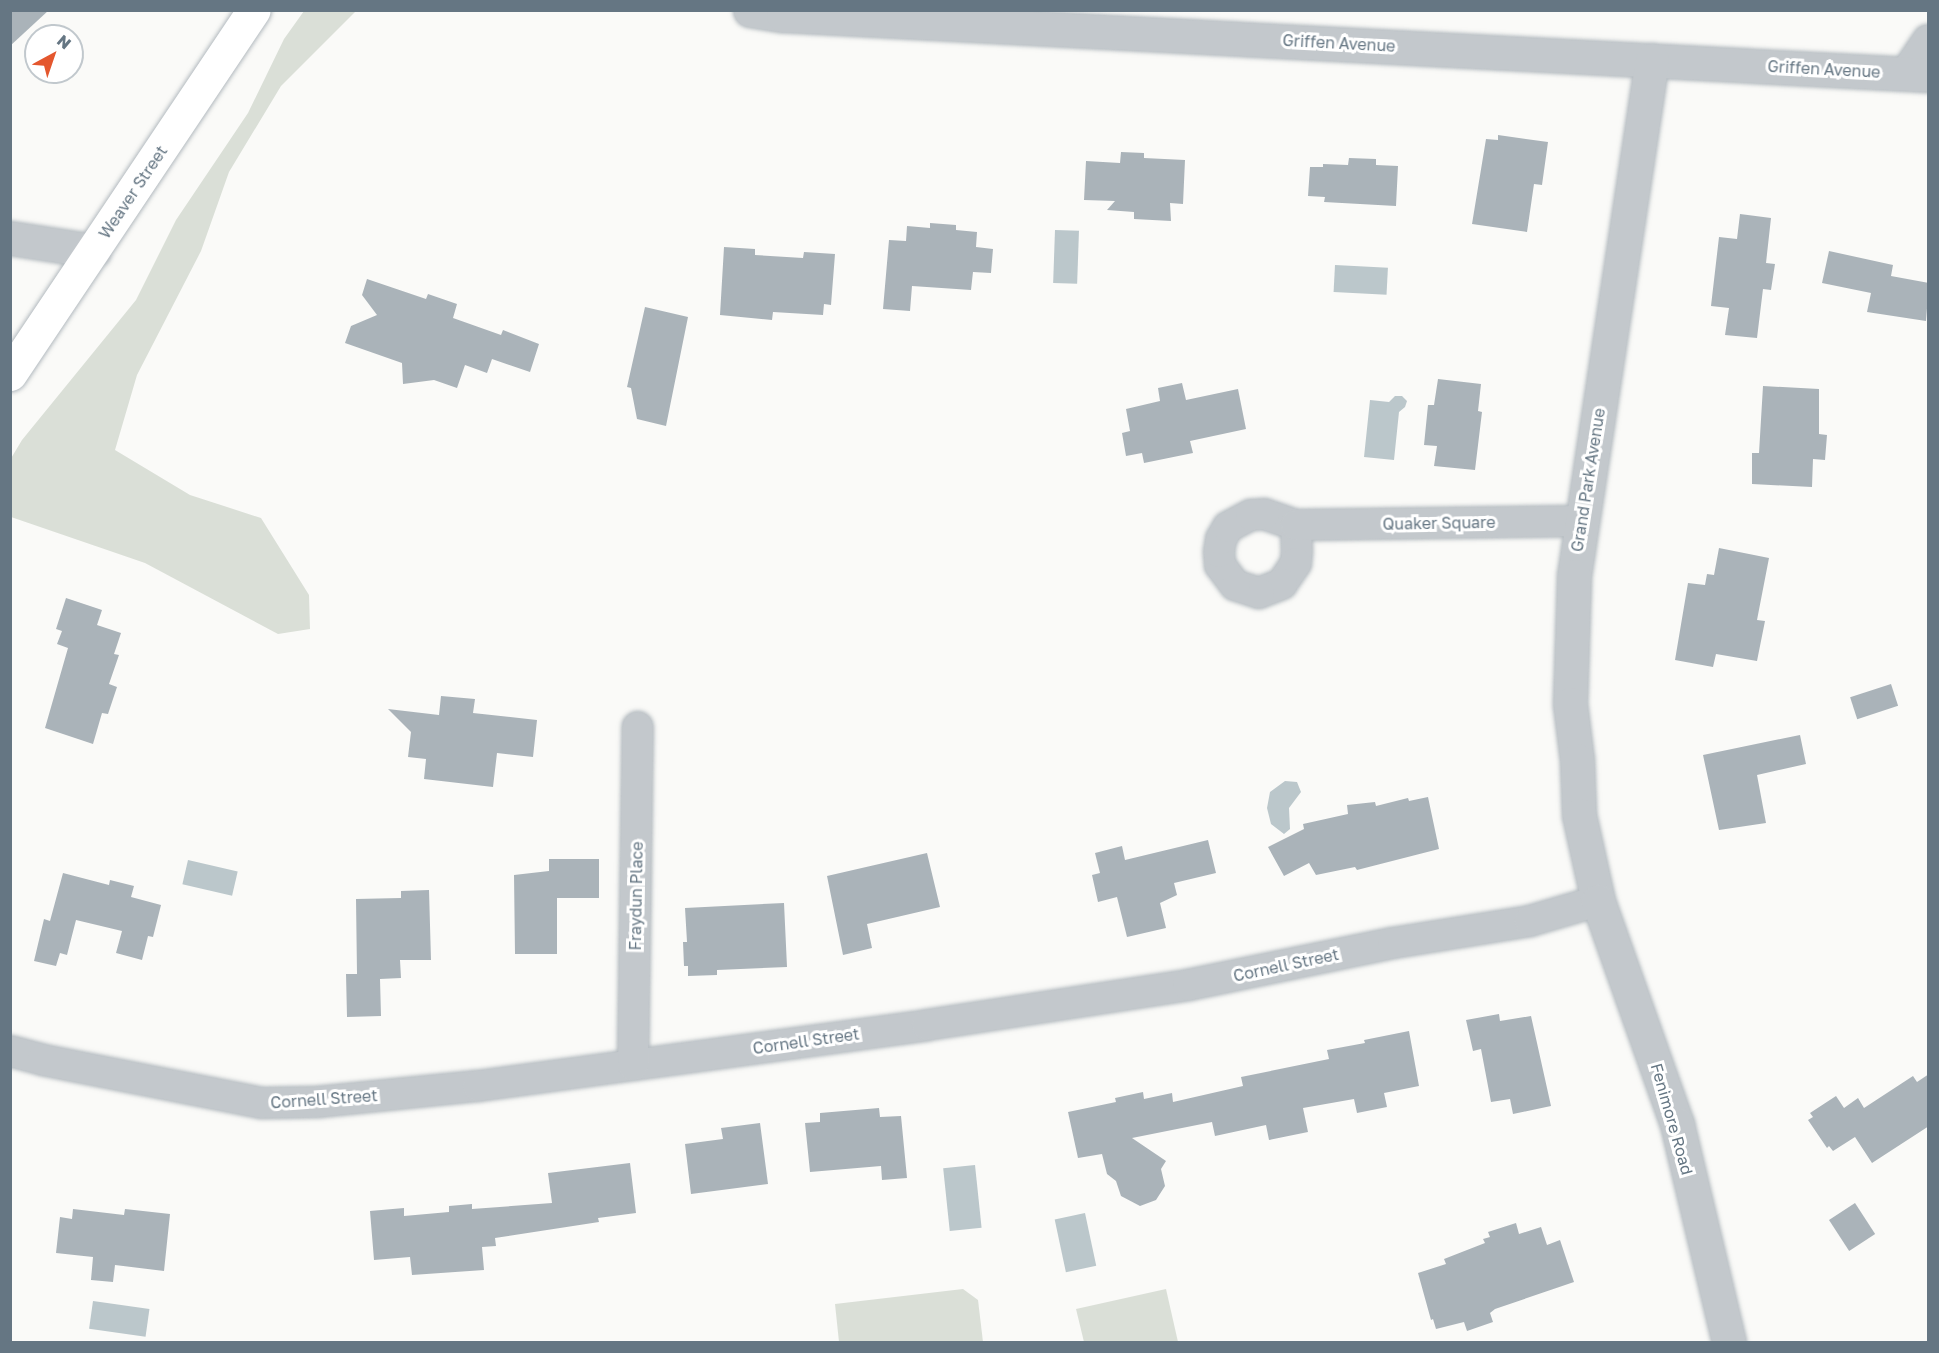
<!DOCTYPE html>
<html>
<head>
<meta charset="utf-8">
<style>
  body { margin:0 }
  #map { position:relative; width:1939px; height:1353px; overflow:hidden; background:#fafaf8; font-family:"Golos Text",sans-serif }
  div>[style] { position:absolute }
  .green>* { inset:0; background:#dadfd7 }
  .water>* { inset:0; background:#bbc7cb; transform-origin:0 0 }
  .building>* { inset:0; background:#aab3b9; transform-origin:0 0 }
  .roads { filter:drop-shadow(0 0 2px #b3babf) drop-shadow(0 0 2px #b3babf) }
  .minor>* { height:30px; margin:-15px; padding:0 15px; transform-origin:15px; border-radius:15px; background:#c3c8cc }
  .tertiary>* { height:33px; margin:-16.5px; padding:0 16.5px; transform-origin:16.5px; border-radius:16.5px; background:#c3c8cc }
  .secondary>* { height:33px; margin:-16.5px; padding:0 16.5px; transform-origin:16.5px; border-radius:16.5px; background:#fff }
  span { translate:-50% -50%; white-space:nowrap; text-align:center; line-height:1.15; -webkit-text-stroke:6px #fff; paint-order:stroke }
  .street-label { font-size:16px; color:#657683 }
  .frame { position:absolute; inset:0; border:12px solid #657683; pointer-events:none }
  .north { position:absolute; left:24px; top:24px; width:60px; height:60px; box-sizing:border-box; background:#fff; border:2px solid #c1c8cd; border-radius:50%; rotate:40deg; font-size:16px; font-weight:700; line-height:24px; text-align:center; color:#657683 }
  .north::after { content:''; display:block; margin:auto; width:21px; height:27px; background:#e4572e; clip-path:polygon(50% 0,100% 100%,50% 72%,0 100%) }
</style>
</head>
<body>
<div id="map">
  <div class="green">
    <div style="clip-path:polygon(304px 11px,356px 11px,281px 86px,229px 172px,201px 251px,137px 375px,115px 450px,190px 495px,261px 518px,309px 595px,310px 629px,278px 634px,145px 563px,11px 517px,10px 460px,22px 440px,136px 300px,176px 220px,248px 113px,284px 39px)"></div>
    <div style="clip-path:polygon(963px 1289px,978px 1300px,983px 1342px,839px 1342px,835px 1304px)"></div>
    <div style="clip-path:polygon(1166px 1289px,1178px 1342px,1084px 1342px,1076px 1309px)"></div>
  </div>
  <div class="water">
    <div style="left:1055px;top:230px;width:24px;height:53px;rotate:2deg"></div>
    <div style="left:1335px;top:265px;width:53px;height:27px;rotate:3deg"></div>
    <div style="clip-path:polygon(1395px 396px,1402px 396px,1407px 401px,1405px 407px,1399px 412px,1394px 460px,1364px 457px,1370px 400px,1389px 402px)"></div>
    <div style="clip-path:polygon(1285px 781px,1297px 782px,1301px 792px,1289px 808px,1290px 829px,1284px 834px,1271px 824px,1267px 808px,1270px 792px)"></div>
    <div style="left:188px;top:860px;width:51px;height:25px;rotate:13deg"></div>
    <div style="left:975px;top:1165px;width:63px;height:32px;rotate:84deg"></div>
    <div style="left:1085px;top:1213px;width:54px;height:31px;rotate:78deg"></div>
    <div style="left:93px;top:1301px;width:57px;height:28px;rotate:8deg"></div>
  </div>
  <div class="building">
    <div style="clip-path:polygon(10px 10px,49px 10px,10px 46px)"></div>
    <div style="clip-path:polygon(1498px 135px,1548px 142px,1542px 185px,1534px 184px,1527px 232px,1472px 224px,1486px 139px,1498px 140px)"></div>
    <div style="clip-path:polygon(1121px 152px,1144px 153px,1144px 158px,1185px 160px,1183px 204px,1170px 203px,1171px 221px,1134px 219px,1134px 212px,1107px 210px,1115px 201px,1084px 200px,1086px 161px,1120px 163px)"></div>
    <div style="clip-path:polygon(1349px 158px,1376px 159px,1376px 165px,1398px 166px,1396px 206px,1324px 202px,1325px 197px,1308px 196px,1310px 167px,1323px 167px,1323px 164px,1348px 165px)"></div>
    <div style="clip-path:polygon(1740px 214px,1771px 218px,1766px 263px,1775px 264px,1771px 290px,1763px 289px,1757px 338px,1725px 335px,1729px 308px,1711px 306px,1719px 237px,1737px 239px)"></div>
    <div style="clip-path:polygon(930px 223px,956px 225px,956px 230px,977px 232px,976px 247px,993px 249px,991px 273px,973px 272px,971px 290px,912px 286px,910px 311px,883px 309px,889px 240px,906px 241px,907px 226px,930px 228px)"></div>
    <div style="clip-path:polygon(724px 247px,755px 249px,755px 255px,803px 258px,804px 252px,835px 254px,831px 305px,824px 304px,823px 315px,773px 312px,772px 320px,720px 315px)"></div>
    <div style="clip-path:polygon(1829px 251px,1893px 265px,1891px 276px,1929px 283px,1926px 321px,1867px 312px,1871px 293px,1822px 283px)"></div>
    <div style="clip-path:polygon(367px 279px,426px 299px,428px 294px,457px 304px,453px 318px,501px 335px,503px 330px,539px 344px,530px 372px,492px 359px,487px 373px,465px 365px,457px 388px,434px 380px,403px 384px,402px 363px,345px 343px,351px 326px,377px 315px,362px 295px)"></div>
    <div style="clip-path:polygon(645px 307px,688px 317px,666px 426px,637px 419px,631px 388px,627px 387px)"></div>
    <div style="clip-path:polygon(1438px 379px,1481px 384px,1478px 411px,1482px 412px,1475px 470px,1434px 466px,1437px 446px,1424px 445px,1428px 405px,1434px 405px)"></div>
    <div style="clip-path:polygon(1182px 383px,1186px 400px,1238px 389px,1246px 429px,1190px 441px,1193px 453px,1144px 463px,1142px 453px,1126px 456px,1122px 433px,1130px 431px,1126px 409px,1160px 401px,1158px 388px)"></div>
    <div style="clip-path:polygon(1763px 386px,1819px 389px,1819px 434px,1827px 435px,1825px 460px,1813px 459px,1812px 487px,1752px 484px,1752px 453px,1759px 453px)"></div>
    <div style="clip-path:polygon(1719px 548px,1769px 558px,1757px 620px,1765px 621px,1757px 661px,1716px 654px,1713px 667px,1675px 660px,1688px 583px,1705px 585px,1707px 574px,1714px 575px)"></div>
    <div style="clip-path:polygon(66px 598px,102px 610px,97px 625px,121px 633px,114px 654px,119px 655px,109px 684px,117px 687px,108px 714px,102px 713px,93px 744px,45px 728px,68px 648px,57px 644px,62px 631px,56px 629px)"></div>
    <div style="left:1891px;top:684px;width:23px;height:43px;rotate:72deg"></div>
    <div style="clip-path:polygon(441px 696px,475px 699px,473px 713px,537px 720px,533px 757px,497px 753px,493px 787px,424px 779px,426px 759px,408px 757px,411px 732px,388px 709px,439px 715px)"></div>
    <div style="clip-path:polygon(1800px 735px,1806px 764px,1757px 775px,1766px 823px,1719px 830px,1703px 755px)"></div>
    <div style="clip-path:polygon(1428px 797px,1439px 849px,1357px 870px,1355px 867px,1316px 875px,1309px 863px,1284px 876px,1268px 847px,1304px 829px,1303px 824px,1348px 814px,1347px 805px,1375px 802px,1376px 806px,1408px 798px,1409px 801px)"></div>
    <div style="clip-path:polygon(1208px 840px,1216px 873px,1174px 883px,1177px 895px,1160px 903px,1166px 928px,1127px 937px,1117px 897px,1098px 902px,1092px 875px,1100px 873px,1095px 853px,1122px 846px,1125px 860px)"></div>
    <div style="clip-path:polygon(927px 853px,940px 907px,867px 924px,872px 948px,843px 955px,827px 876px)"></div>
    <div style="clip-path:polygon(549px 859px,599px 859px,599px 898px,557px 898px,557px 954px,515px 954px,514px 875px,549px 871px)"></div>
    <div style="clip-path:polygon(63px 873px,109px 885px,110px 880px,134px 886px,131px 897px,161px 905px,153px 937px,148px 936px,142px 960px,116px 953px,122px 931px,76px 920px,67px 955px,60px 953px,56px 966px,34px 961px,44px 919px,50px 921px)"></div>
    <div style="clip-path:polygon(429px 890px,431px 960px,400px 960px,401px 978px,380px 979px,381px 1016px,347px 1017px,346px 974px,357px 974px,356px 899px,401px 898px,401px 891px)"></div>
    <div style="clip-path:polygon(784px 903px,787px 967px,717px 970px,717px 975px,688px 976px,688px 966px,684px 966px,683px 942px,687px 942px,685px 908px)"></div>
    <div style="clip-path:polygon(1499px 1014px,1500px 1021px,1531px 1016px,1551px 1106px,1513px 1114px,1510px 1099px,1491px 1102px,1481px 1049px,1473px 1051px,1466px 1020px)"></div>
    <div style="clip-path:polygon(1409px 1031px,1419px 1086px,1384px 1093px,1387px 1107px,1357px 1113px,1354px 1099px,1303px 1108px,1308px 1132px,1269px 1140px,1266px 1125px,1215px 1136px,1212px 1122px,1132px 1138px,1166px 1161px,1161px 1169px,1165px 1186px,1156px 1200px,1140px 1206px,1121px 1196px,1116px 1181px,1107px 1174px,1102px 1154px,1078px 1158px,1068px 1112px,1116px 1102px,1115px 1098px,1143px 1092px,1144px 1099px,1172px 1093px,1173px 1102px,1243px 1086px,1241px 1077px,1329px 1059px,1327px 1050px,1365px 1043px,1364px 1040px)"></div>
    <div style="clip-path:polygon(1929px 1074px,1929px 1126px,1872px 1163px,1855px 1137px,1833px 1151px,1829px 1146px,1827px 1148px,1808px 1120px,1813px 1117px,1810px 1113px,1836px 1096px,1844px 1108px,1858px 1098px,1864px 1108px,1913px 1076px,1917px 1082px)"></div>
    <div style="clip-path:polygon(879px 1108px,880px 1117px,901px 1116px,907px 1178px,882px 1180px,881px 1166px,810px 1172px,805px 1123px,820px 1122px,820px 1113px)"></div>
    <div style="clip-path:polygon(760px 1123px,768px 1184px,691px 1194px,685px 1144px,723px 1139px,721px 1128px)"></div>
    <div style="clip-path:polygon(630px 1163px,636px 1213px,598px 1218px,599px 1222px,495px 1238px,496px 1246px,482px 1247px,484px 1270px,412px 1275px,410px 1257px,374px 1260px,370px 1211px,404px 1208px,404px 1216px,449px 1212px,449px 1206px,472px 1204px,472px 1209px,552px 1203px,548px 1173px)"></div>
    <div style="left:1855px;top:1203px;width:37px;height:31px;rotate:57deg"></div>
    <div style="clip-path:polygon(73px 1209px,124px 1215px,125px 1209px,170px 1214px,164px 1271px,115px 1265px,113px 1282px,91px 1280px,93px 1257px,56px 1253px,60px 1217px,72px 1219px)"></div>
    <div style="clip-path:polygon(1516px 1223px,1519px 1234px,1541px 1227px,1547px 1245px,1560px 1240px,1574px 1282px,1495px 1309px,1490px 1313px,1493px 1322px,1467px 1331px,1464px 1322px,1436px 1329px,1433px 1319px,1431px 1320px,1418px 1273px,1446px 1264px,1444px 1259px,1485px 1243px,1483px 1239px,1490px 1237px,1488px 1232px)"></div>
  </div>
  <div class="roads">
    <div class="minor">
      <div style="left:1905px;top:74px;width:41px;rotate:-55.9deg"></div>
      <div style="left:1264px;top:514px;width:34px;rotate:19deg"></div>
      <div style="left:1296px;top:525px;width:26px;rotate:88deg"></div>
      <div style="left:1297px;top:551px;width:12px;rotate:95deg"></div>
      <div style="left:1296px;top:563px;width:25px;rotate:124deg"></div>
      <div style="left:1282px;top:584px;width:25px;rotate:159deg"></div>
      <div style="left:1259px;top:593px;width:25px;rotate:-162deg"></div>
      <div style="left:1235px;top:585px;width:25px;rotate:-127deg"></div>
      <div style="left:1220px;top:565px;width:13px;rotate:-94deg"></div>
      <div style="left:1219px;top:552px;width:13px;rotate:-81deg"></div>
      <div style="left:1221px;top:539px;width:14px;rotate:-60deg"></div>
      <div style="left:1228px;top:527px;width:26px;rotate:-28deg"></div>
      <div style="left:1251px;top:515px;width:13px;rotate:-4deg"></div>
      <div style="left:1296px;top:525px;width:286px;rotate:-0.8deg"></div>
      <div style="left:10px;top:1051px;width:34px;rotate:15deg"></div>
      <div style="left:43px;top:1060px;width:223px;rotate:11.1deg"></div>
      <div style="left:262px;top:1103px;width:55px;rotate:-1deg"></div>
      <div style="left:317px;top:1102px;width:162px;rotate:-5.7deg"></div>
      <div style="left:478px;top:1086px;width:453px;rotate:-7.7deg"></div>
      <div style="left:927px;top:1025px;width:264px;rotate:-8.7deg"></div>
      <div style="left:1188px;top:985px;width:209px;rotate:-11.6deg"></div>
      <div style="left:1393px;top:943px;width:139px;rotate:-9.1deg"></div>
      <div style="left:1530px;top:921px;width:71px;rotate:-16.4deg"></div>
      <div style="left:633px;top:1065px;width:338px;rotate:-89.2deg"></div>
    </div>
    <div class="tertiary">
      <div style="left:750px;top:10px;width:33px;rotate:9deg"></div>
      <div style="left:783px;top:15px;width:1147px;rotate:3deg"></div>
      <div style="left:1652px;top:60px;width:522px;rotate:98.6deg"></div>
      <div style="left:1574px;top:576px;width:128px;rotate:91.8deg"></div>
      <div style="left:1570px;top:704px;width:56px;rotate:82.9deg"></div>
      <div style="left:1577px;top:760px;width:55px;rotate:87.9deg"></div>
      <div style="left:1579px;top:815px;width:88px;rotate:77.5deg"></div>
      <div style="left:1598px;top:901px;width:237px;rotate:70.5deg"></div>
      <div style="left:1677px;top:1124px;width:224px;rotate:76.6deg"></div>
      <div style="left:10px;top:238px;width:85px;rotate:8.8deg"></div>
    </div>
    <div class="secondary">
      <div style="left:10px;top:374px;width:438px;rotate:-56.2deg"></div>
    </div>
  </div>
  <div class="street-label">
    <span style="left:1339px;top:43px;rotate:3deg">Griffen Avenue</span>
    <span style="left:1824px;top:69px;rotate:3deg">Griffen Avenue</span>
    <span style="left:133px;top:192px;rotate:-56deg">Weaver Street</span>
    <span style="left:1588px;top:480px;rotate:-81deg">Grand Park Avenue</span>
    <span style="left:1439px;top:523px;rotate:-1deg">Quaker Square</span>
    <span style="left:636px;top:896px;rotate:-89deg">Fraydun Place</span>
    <span style="left:1286px;top:965px;rotate:-12deg">Cornell Street</span>
    <span style="left:806px;top:1041px;rotate:-8deg">Cornell Street</span>
    <span style="left:324px;top:1099px;rotate:-4deg">Cornell Street</span>
    <span style="left:1672px;top:1119px;rotate:74deg">Fenimore Road</span>
  </div>
  <div class="frame"></div>
  <div class="north">N</div>
</div>
</body>
</html>
